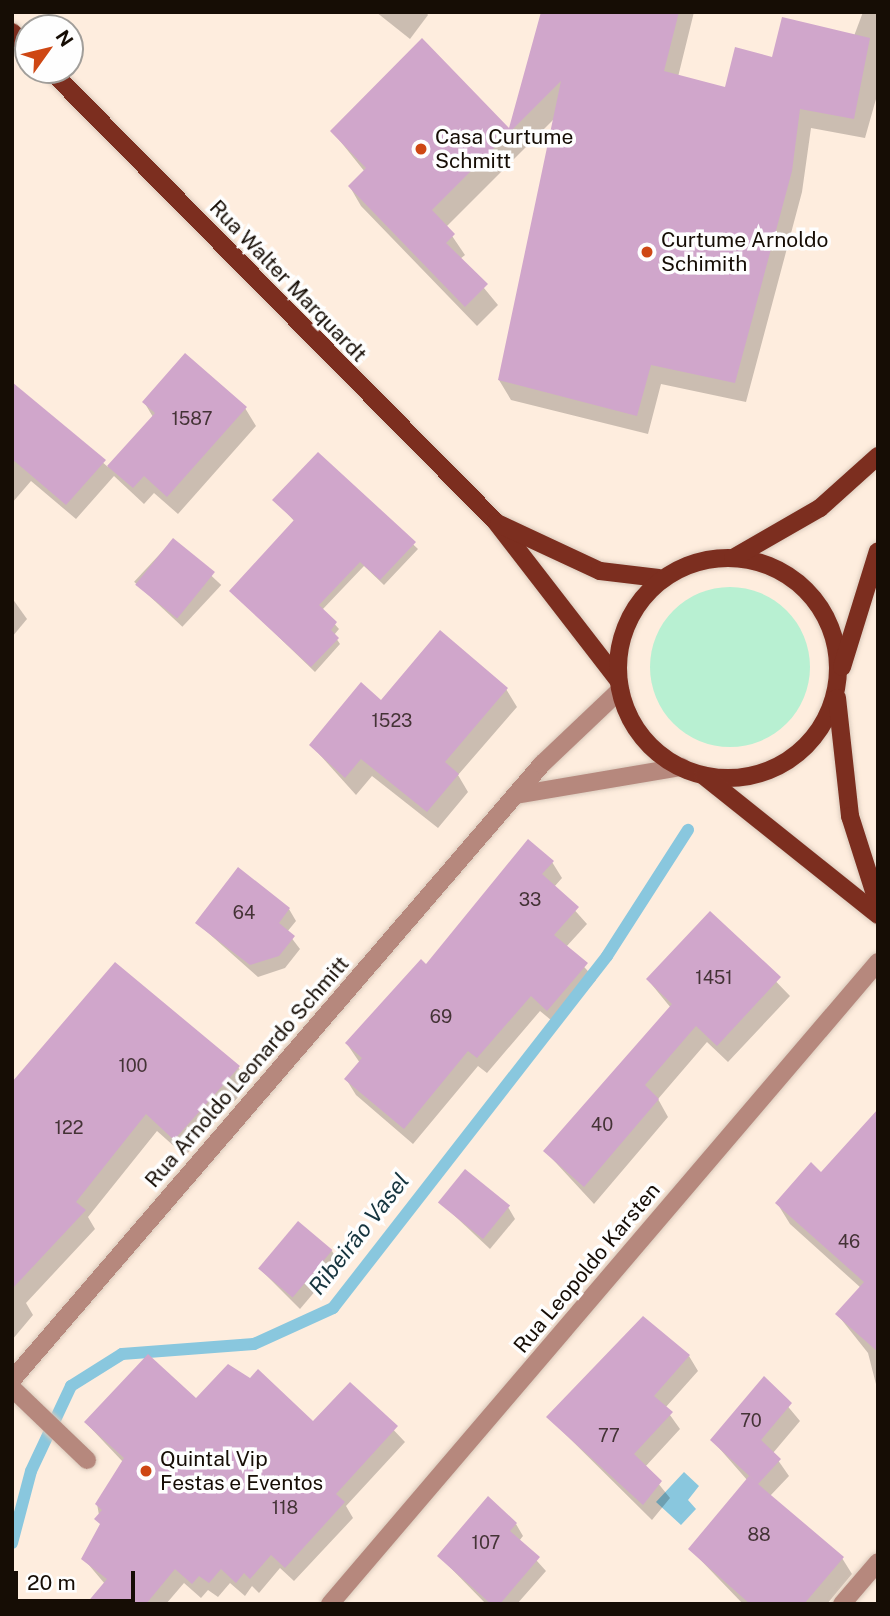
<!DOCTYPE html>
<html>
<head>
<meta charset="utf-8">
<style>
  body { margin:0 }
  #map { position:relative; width:890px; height:1616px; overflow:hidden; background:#feedde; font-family:"Public Sans",sans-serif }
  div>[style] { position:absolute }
  .green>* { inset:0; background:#b8f0d2 }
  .round { border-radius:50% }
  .water>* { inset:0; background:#89c7de }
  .shadow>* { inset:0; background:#0003; transform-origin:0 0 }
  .stream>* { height:12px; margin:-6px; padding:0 6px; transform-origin:6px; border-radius:6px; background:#89c7de }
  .building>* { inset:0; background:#d0a6cb; transform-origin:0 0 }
  .roads { filter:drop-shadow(0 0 2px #d9c9bb) drop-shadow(0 0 2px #d9c9bb) }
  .minor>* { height:18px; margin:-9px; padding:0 9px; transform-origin:9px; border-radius:9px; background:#b6887d }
  .major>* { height:18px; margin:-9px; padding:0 9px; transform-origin:9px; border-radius:9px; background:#7c2e1f }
  .major>.ring { margin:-9px; padding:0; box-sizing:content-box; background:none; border:18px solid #7c2e1f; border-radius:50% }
  .dots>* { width:19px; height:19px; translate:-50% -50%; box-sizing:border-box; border:4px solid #fefefe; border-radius:50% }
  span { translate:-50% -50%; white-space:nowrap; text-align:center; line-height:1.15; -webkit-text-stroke:7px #fefefe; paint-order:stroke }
  .number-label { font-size:18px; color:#443336 }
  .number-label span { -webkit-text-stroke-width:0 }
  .poi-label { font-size:21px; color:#160d05 }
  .left { translate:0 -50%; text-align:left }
  .street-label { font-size:21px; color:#160d05 }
  .water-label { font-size:23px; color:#15343e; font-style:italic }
  .frame { position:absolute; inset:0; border:14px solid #160d05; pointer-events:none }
  .north { position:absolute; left:14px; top:14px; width:70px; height:70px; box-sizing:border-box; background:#fefefe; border:2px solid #a19e9a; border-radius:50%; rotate:56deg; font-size:19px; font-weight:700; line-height:28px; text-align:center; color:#160d05 }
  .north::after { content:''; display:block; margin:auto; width:24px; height:32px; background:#ce4714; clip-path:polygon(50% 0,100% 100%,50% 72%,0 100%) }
  .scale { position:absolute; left:14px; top:1571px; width:121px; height:32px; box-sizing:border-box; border:4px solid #160d05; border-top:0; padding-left:9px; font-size:21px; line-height:24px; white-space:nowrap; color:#160d05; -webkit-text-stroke:5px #fefefe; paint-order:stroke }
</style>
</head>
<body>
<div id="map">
  <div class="green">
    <div class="round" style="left:650px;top:587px;width:160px;height:160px"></div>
  </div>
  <div class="water">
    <div style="clip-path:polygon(684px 1472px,699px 1486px,688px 1500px,696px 1509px,681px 1525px,656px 1502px)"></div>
  </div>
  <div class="shadow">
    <div style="clip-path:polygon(376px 12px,426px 12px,428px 15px,410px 39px)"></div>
    <div style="clip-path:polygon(543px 12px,694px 12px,678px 77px,726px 89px,774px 59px,854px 36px,863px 12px,878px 12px,878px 92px,865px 138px,811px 128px,802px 192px,746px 402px,661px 384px,648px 434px,511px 400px,499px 380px,555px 118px,446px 227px,465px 255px,460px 259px,498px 305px,477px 326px,361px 206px,350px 187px,365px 172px,332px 131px,510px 132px)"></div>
    <div style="clip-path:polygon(12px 384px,108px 467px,153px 417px,144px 402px,245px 408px,256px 426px,178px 514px,154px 493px,144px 504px,114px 476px,76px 519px,31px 481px,12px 503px)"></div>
    <div style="clip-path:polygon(318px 454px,418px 549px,384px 585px,364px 566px,322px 610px,339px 629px,334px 635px,340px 644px,315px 672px,232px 592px,295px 522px,275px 500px)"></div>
    <div style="left:173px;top:540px;width:66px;height:57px;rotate:43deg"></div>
    <div style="clip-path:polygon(12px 598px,27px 619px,12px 637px)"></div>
    <div style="clip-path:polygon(506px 689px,517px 707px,458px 775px,468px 792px,438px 828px,372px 776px,356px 795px,311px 745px)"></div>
    <div style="clip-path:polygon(552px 862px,562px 878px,554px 887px,587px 924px,566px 947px,596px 980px,557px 1025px,540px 1011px,487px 1073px,478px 1066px,413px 1144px,356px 1095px,346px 1079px,360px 1063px,347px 1044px,426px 966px)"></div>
    <div style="clip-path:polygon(289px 909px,296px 921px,287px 932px,300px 949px,285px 968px,258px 977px,197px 923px)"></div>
    <div style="clip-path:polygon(710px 913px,790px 996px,728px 1062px,707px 1042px,658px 1099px,668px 1117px,594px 1204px,545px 1151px,671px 1008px,648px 980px)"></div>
    <div style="clip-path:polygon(238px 1067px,249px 1085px,185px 1156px,157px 1131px,88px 1217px,95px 1229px,26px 1303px,33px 1315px,12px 1340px,12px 1085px)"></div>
    <div style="clip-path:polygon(878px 1117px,878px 1392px,868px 1353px,837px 1314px,861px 1288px,790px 1224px,777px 1203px,822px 1175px)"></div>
    <div style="clip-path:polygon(440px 1202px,508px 1207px,515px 1219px,490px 1249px)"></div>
    <div style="clip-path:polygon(332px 1251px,339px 1263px,300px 1309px,260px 1269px)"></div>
    <div style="clip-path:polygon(689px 1356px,698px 1371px,665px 1408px,680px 1429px,645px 1467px,670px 1498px,652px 1520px,548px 1417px)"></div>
    <div style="clip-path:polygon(765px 1379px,800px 1421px,773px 1453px,789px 1476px,770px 1496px,842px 1558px,852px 1574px,827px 1604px,743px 1604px,690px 1549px,748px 1481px,712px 1440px)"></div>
    <div style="clip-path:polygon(350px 1384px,405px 1442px,346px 1506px,353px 1518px,294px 1581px,280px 1568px,259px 1593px,252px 1586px,245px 1596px,230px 1583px,218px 1597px,208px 1590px,201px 1598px,184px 1583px,166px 1604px,88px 1604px,105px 1584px,83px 1558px,101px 1526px,97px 1504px,123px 1462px,86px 1423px,196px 1401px,313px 1423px)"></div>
    <div style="clip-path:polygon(516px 1524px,523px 1536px,519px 1541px,546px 1571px,517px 1604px,486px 1604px,439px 1556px)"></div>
  </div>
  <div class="stream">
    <div style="left:12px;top:1543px;width:74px;rotate:-75.2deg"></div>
    <div style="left:31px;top:1471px;width:94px;rotate:-64.8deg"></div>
    <div style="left:71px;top:1386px;width:60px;rotate:-32.1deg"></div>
    <div style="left:122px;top:1354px;width:132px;rotate:-4.3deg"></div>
    <div style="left:254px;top:1344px;width:87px;rotate:-24.5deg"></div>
    <div style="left:333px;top:1308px;width:446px;rotate:-52.1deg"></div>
    <div style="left:607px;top:956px;width:150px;rotate:-57.3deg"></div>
  </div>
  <div class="building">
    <div style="clip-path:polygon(541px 12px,679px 12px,664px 71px,725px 87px,735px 47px,772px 57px,782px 17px,870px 38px,854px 119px,800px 109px,792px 171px,735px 383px,651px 365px,637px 416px,498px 380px,561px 81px,432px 210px,455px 234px,446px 243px,488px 284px,465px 307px,348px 186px,366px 168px,330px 131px,422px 38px,509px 128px)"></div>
    <div style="clip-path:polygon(185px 353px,247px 407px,167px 497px,144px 476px,133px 488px,107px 466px,155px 413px,142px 402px)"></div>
    <div style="clip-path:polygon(12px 382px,106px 460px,66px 505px,12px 459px)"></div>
    <div style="clip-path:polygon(318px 452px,416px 542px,380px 580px,360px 562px,319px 605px,337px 622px,331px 630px,339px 638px,311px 667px,229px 591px,294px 520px,272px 500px)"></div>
    <div style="left:173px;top:538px;width:54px;height:60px;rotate:39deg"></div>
    <div style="clip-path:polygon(440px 630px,508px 688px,445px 762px,459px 774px,427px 812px,361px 759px,345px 778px,309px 745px,361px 682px,381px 700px)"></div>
    <div style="clip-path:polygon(528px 839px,554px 861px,542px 874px,579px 907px,554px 935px,588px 963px,547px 1011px,531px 996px,477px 1058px,468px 1051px,404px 1129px,344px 1079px,362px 1058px,345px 1043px,421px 959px,426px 964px)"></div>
    <div style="clip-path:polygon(238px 867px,290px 908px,279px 923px,295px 936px,279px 956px,250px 965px,195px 923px)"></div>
    <div style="clip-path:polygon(710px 911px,781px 977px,717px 1046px,696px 1026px,645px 1085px,659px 1099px,584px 1187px,543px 1151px,672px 1004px,646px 979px)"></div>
    <div style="clip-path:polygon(115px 962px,240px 1066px,174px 1140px,146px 1114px,76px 1202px,86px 1210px,12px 1289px,12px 1082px)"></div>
    <div style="clip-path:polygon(878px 1109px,878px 1352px,835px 1314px,864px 1282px,775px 1203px,811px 1162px,821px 1172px)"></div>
    <div style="left:465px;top:1169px;width:58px;height:43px;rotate:39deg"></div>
    <div style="left:298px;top:1221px;width:45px;height:62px;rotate:40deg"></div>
    <div style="clip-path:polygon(643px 1316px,690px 1355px,654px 1396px,673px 1412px,634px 1454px,662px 1481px,643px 1505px,546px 1417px)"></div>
    <div style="clip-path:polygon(148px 1354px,196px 1398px,228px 1364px,250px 1378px,258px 1369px,313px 1421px,350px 1382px,398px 1426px,336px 1494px,345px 1502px,285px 1568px,271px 1555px,250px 1579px,244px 1573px,236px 1583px,221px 1569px,209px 1583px,199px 1576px,192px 1584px,175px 1569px,146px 1604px,86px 1604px,107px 1579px,81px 1559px,100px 1524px,94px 1519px,102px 1510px,95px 1504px,124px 1458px,84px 1422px)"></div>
    <div style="clip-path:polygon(764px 1376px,792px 1403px,761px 1440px,781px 1459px,758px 1484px,844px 1557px,804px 1604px,750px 1604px,688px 1549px,749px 1476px,756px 1482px,710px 1440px)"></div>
    <div style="clip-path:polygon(488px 1496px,517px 1523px,510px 1531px,540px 1557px,500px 1604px,491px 1604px,437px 1556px)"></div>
  </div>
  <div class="roads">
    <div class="minor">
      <div style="left:516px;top:795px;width:168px;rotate:-9.6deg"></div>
      <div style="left:12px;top:1380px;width:813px;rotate:-49.29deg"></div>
      <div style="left:542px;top:764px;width:108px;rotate:-43.5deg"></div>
      <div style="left:12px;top:1388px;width:104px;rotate:43.8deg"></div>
      <div style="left:330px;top:1604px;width:844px;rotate:-49.52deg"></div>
      <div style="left:842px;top:1604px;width:55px;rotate:-49.4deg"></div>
    </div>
    <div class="major">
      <div style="left:12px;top:32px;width:23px;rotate:45deg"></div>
      <div style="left:50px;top:70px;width:635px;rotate:45.38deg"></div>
      <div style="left:496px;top:522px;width:200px;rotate:52.3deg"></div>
      <div style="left:499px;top:524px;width:111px;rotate:25deg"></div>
      <div style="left:600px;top:571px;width:59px;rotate:6.8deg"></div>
      <div class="ring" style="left:618px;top:558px;width:202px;height:202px"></div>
      <div style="left:733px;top:558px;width:100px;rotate:-29.9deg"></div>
      <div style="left:820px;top:508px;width:78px;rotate:-41.9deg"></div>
      <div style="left:842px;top:667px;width:121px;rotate:-72.8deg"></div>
      <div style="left:837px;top:698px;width:119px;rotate:83.7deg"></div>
      <div style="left:850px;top:816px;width:92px;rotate:72.3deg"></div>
      <div style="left:704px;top:776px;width:223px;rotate:38.6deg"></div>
    </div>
  </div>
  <div class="dots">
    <div style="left:421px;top:149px;background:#ce4714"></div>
    <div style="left:647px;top:252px;background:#ce4714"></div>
    <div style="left:146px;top:1471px;background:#ce4714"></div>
  </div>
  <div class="number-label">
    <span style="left:192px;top:419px">1587</span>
    <span style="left:392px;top:721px">1523</span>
    <span style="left:530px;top:900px">33</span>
    <span style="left:244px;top:913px">64</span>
    <span style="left:714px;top:978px">1451</span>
    <span style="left:441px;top:1017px">69</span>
    <span style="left:133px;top:1066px">100</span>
    <span style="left:602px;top:1125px">40</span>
    <span style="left:69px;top:1128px">122</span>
    <span style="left:849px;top:1242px">46</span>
    <span style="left:751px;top:1421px">70</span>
    <span style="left:609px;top:1436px">77</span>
    <span style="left:285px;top:1508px">118</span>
    <span style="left:759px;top:1535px">88</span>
    <span style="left:486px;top:1543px">107</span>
  </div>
  <div class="poi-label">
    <span class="left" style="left:435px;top:149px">Casa Curtume<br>Schmitt</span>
    <span class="left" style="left:661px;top:252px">Curtume Arnoldo<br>Schimith</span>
    <span class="left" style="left:160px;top:1471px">Quintal Vip<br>Festas e Eventos</span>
  </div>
  <div class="street-label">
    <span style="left:288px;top:281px;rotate:46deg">Rua Walter Marquardt</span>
    <span style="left:247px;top:1072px;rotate:-49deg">Rua Arnoldo Leonardo Schmitt</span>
    <span style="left:587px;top:1268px;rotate:-50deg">Rua Leopoldo Karsten</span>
  </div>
  <div class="water-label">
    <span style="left:359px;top:1234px;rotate:-52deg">Ribeirão Vasel</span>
  </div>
  <div class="frame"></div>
  <div class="north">N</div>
  <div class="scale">20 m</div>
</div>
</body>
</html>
